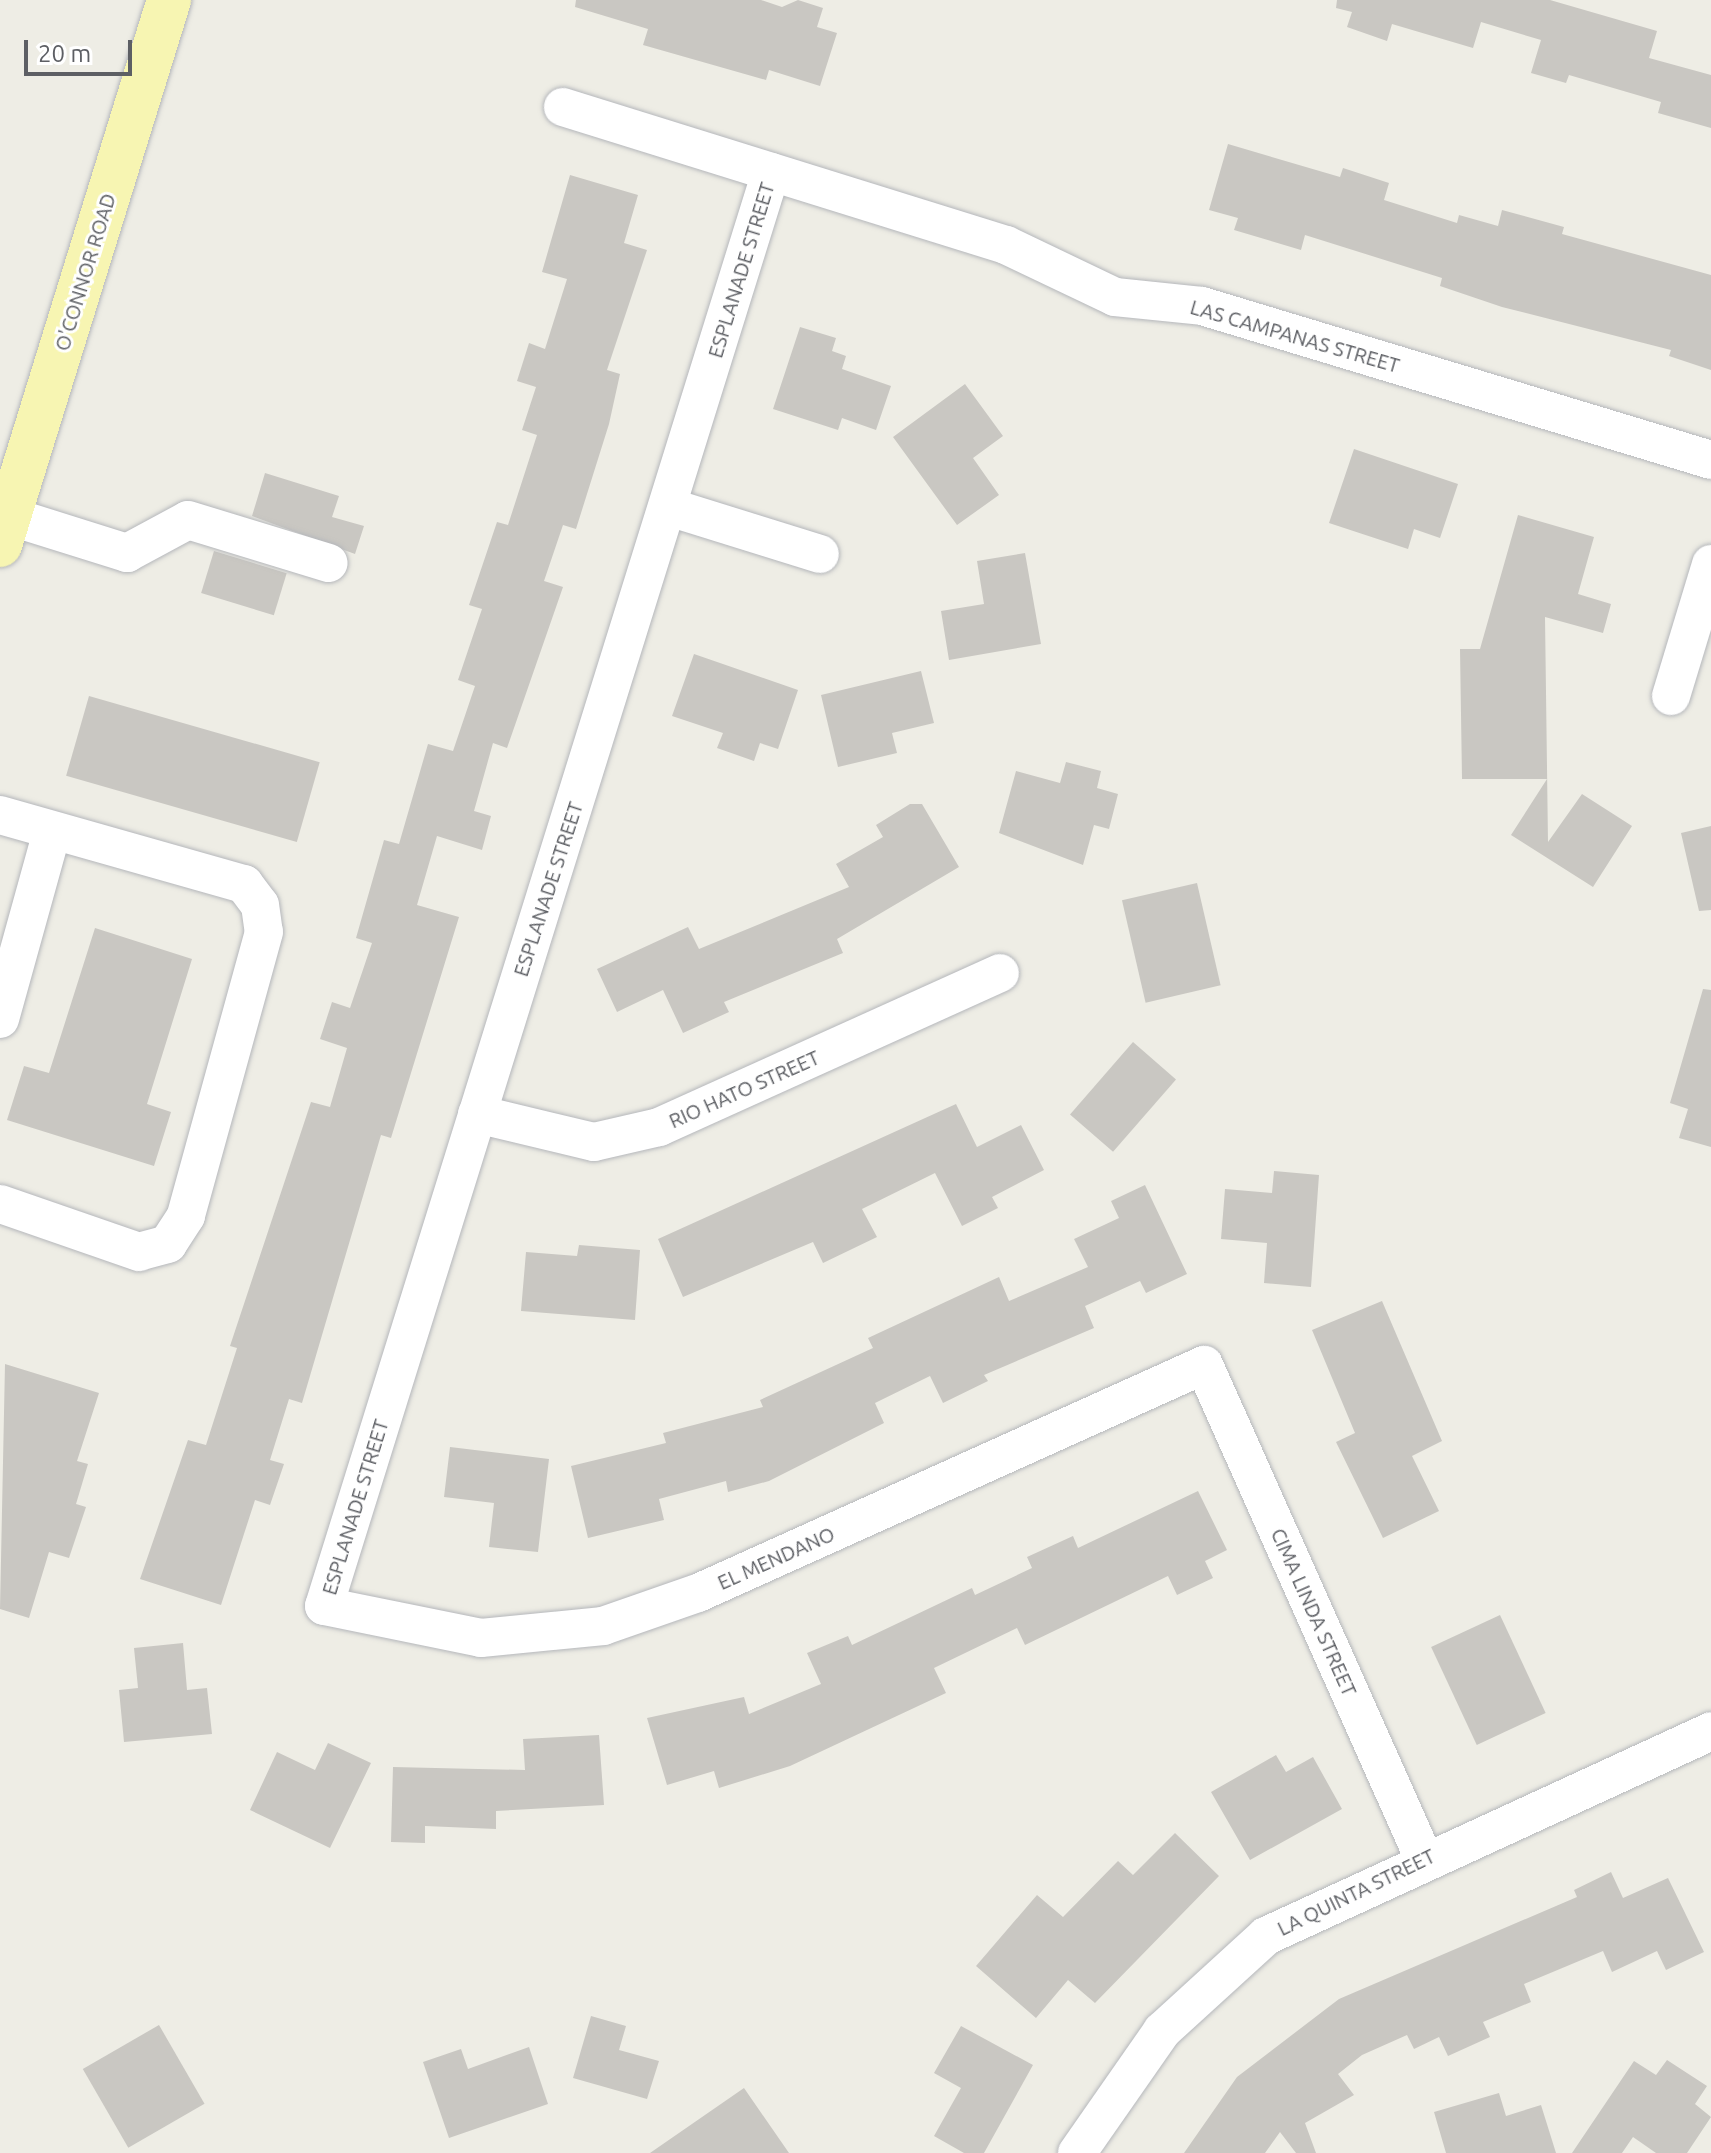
<!DOCTYPE html>
<html>
<head>
<meta charset="utf-8">
<style>
  body { margin:0 }
  #map { position:relative; width:1711px; height:2153px; overflow:hidden; background:#eeede5; font-family:Ubuntu,sans-serif }
  div>[style] { position:absolute }
  .building>* { inset:0; background:#c9c7c2; transform-origin:0 0 }
  .roads { filter:drop-shadow(0 0 2px #b5b7bb) drop-shadow(0 0 2px #b5b7bb) }
  .minor>* { height:38px; margin:-19px; padding:0 19px; transform-origin:19px; border-radius:19px; background:#fff }
  .major>* { height:44px; margin:-22px; padding:0 22px; transform-origin:22px; border-radius:22px; background:#f7f5b2 }
  span { translate:-50% -50%; white-space:nowrap; text-align:center; line-height:1.15; -webkit-text-stroke:6px #fff; paint-order:stroke }
  .street-label { font-size:20px; color:#5d5f64 }
  .scale { position:absolute; left:24px; top:40px; width:108px; height:36px; box-sizing:border-box; border:4px solid #5d5f64; border-top:0; padding-left:10px; font-size:24px; line-height:28px; white-space:nowrap; color:#5d5f64; -webkit-text-stroke:6px #fff; paint-order:stroke }
</style>
</head>
<body>
<div id="map">
  <div class="building">
    <div style="clip-path:polygon(576px 0,761px 0,782px 7px,798px 0,823px 8px,817px 27px,837px 33px,820px 86px,769px 70px,766px 80px,643px 45px,648px 29px,575px 7px)"></div>
    <div style="clip-path:polygon(1337px 0,1550px 0,1657px 31px,1649px 58px,1711px 75px,1711px 128px,1658px 113px,1661px 102px,1569px 75px,1566px 83px,1531px 73px,1541px 40px,1481px 22px,1473px 48px,1392px 24px,1387px 41px,1347px 27px,1352px 12px,1336px 8px)"></div>
    <div style="clip-path:polygon(1228px 144px,1340px 177px,1343px 168px,1389px 183px,1384px 200px,1457px 223px,1459px 215px,1498px 226px,1502px 210px,1564px 227px,1562px 234px,1711px 275px,1711px 370px,1669px 356px,1671px 350px,1502px 307px,1440px 286px,1442px 278px,1305px 235px,1301px 250px,1234px 230px,1238px 218px,1209px 210px)"></div>
    <div style="clip-path:polygon(570px 175px,638px 195px,624px 243px,647px 250px,607px 370px,620px 374px,609px 424px,576px 529px,563px 525px,544px 581px,563px 587px,507px 748px,493px 743px,474px 811px,491px 816px,482px 850px,437px 836px,417px 905px,459px 917px,391px 1138px,381px 1135px,302px 1403px,289px 1399px,270px 1460px,284px 1464px,270px 1505px,255px 1500px,221px 1605px,140px 1579px,188px 1440px,206px 1445px,237px 1348px,230px 1346px,311px 1102px,330px 1107px,347px 1048px,320px 1039px,332px 1002px,350px 1008px,372px 943px,356px 938px,384px 840px,399px 844px,428px 744px,453px 751px,475px 686px,458px 680px,482px 609px,469px 605px,497px 522px,508px 525px,537px 435px,522px 430px,536px 387px,517px 381px,529px 343px,545px 349px,567px 279px,542px 272px)"></div>
    <div style="clip-path:polygon(800px 327px,836px 338px,832px 351px,846px 356px,842px 369px,891px 386px,876px 430px,842px 418px,838px 430px,773px 409px)"></div>
    <div style="clip-path:polygon(965px 384px,1003px 436px,973px 458px,999px 495px,957px 525px,893px 437px)"></div>
    <div style="clip-path:polygon(1354px 449px,1458px 484px,1440px 538px,1414px 529px,1408px 549px,1329px 523px)"></div>
    <div style="clip-path:polygon(265px 473px,339px 496px,332px 517px,364px 526px,355px 554px,252px 516px)"></div>
    <div style="clip-path:polygon(1518px 515px,1594px 537px,1578px 594px,1611px 604px,1603px 633px,1545px 617px,1548px 842px,1582px 794px,1632px 826px,1593px 887px,1511px 835px,1547px 779px,1462px 779px,1460px 649px,1480px 649px)"></div>
    <div style="left:214px;top:551px;width:76px;height:44px;rotate:17deg"></div>
    <div style="clip-path:polygon(1025px 553px,1041px 644px,949px 660px,941px 611px,984px 604px,977px 561px)"></div>
    <div style="clip-path:polygon(694px 654px,798px 690px,778px 749px,760px 743px,754px 761px,717px 748px,723px 733px,672px 716px)"></div>
    <div style="clip-path:polygon(921px 671px,934px 723px,892px 733px,897px 753px,838px 767px,821px 695px)"></div>
    <div style="left:89px;top:696px;width:240px;height:83px;rotate:16deg"></div>
    <div style="clip-path:polygon(1066px 762px,1101px 771px,1097px 788px,1118px 794px,1109px 829px,1094px 825px,1083px 865px,999px 833px,1016px 771px,1060px 783px)"></div>
    <div style="clip-path:polygon(910px 804px,922px 804px,959px 867px,837px 939px,843px 953px,724px 1002px,729px 1012px,683px 1033px,663px 990px,617px 1012px,597px 969px,688px 927px,699px 949px,849px 887px,836px 864px,883px 837px,876px 825px)"></div>
    <div style="clip-path:polygon(1711px 826px,1711px 910px,1699px 911px,1681px 833px)"></div>
    <div style="left:1197px;top:883px;width:105px;height:77px;rotate:77deg"></div>
    <div style="clip-path:polygon(95px 928px,192px 959px,147px 1104px,171px 1112px,154px 1166px,7px 1120px,24px 1066px,49px 1073px)"></div>
    <div style="clip-path:polygon(1703px 989px,1711px 990px,1711px 1147px,1679px 1138px,1688px 1109px,1670px 1103px)"></div>
    <div style="left:1133px;top:1042px;width:57px;height:96px;rotate:41deg"></div>
    <div style="clip-path:polygon(956px 1104px,977px 1147px,1021px 1125px,1044px 1170px,992px 1197px,998px 1208px,962px 1226px,935px 1173px,862px 1209px,877px 1237px,823px 1263px,813px 1242px,683px 1297px,658px 1239px)"></div>
    <div style="clip-path:polygon(1274px 1171px,1319px 1175px,1311px 1287px,1264px 1283px,1267px 1243px,1221px 1239px,1225px 1189px,1272px 1193px)"></div>
    <div style="clip-path:polygon(1145px 1185px,1187px 1274px,1146px 1293px,1140px 1281px,1085px 1306px,1094px 1328px,984px 1375px,988px 1381px,943px 1403px,930px 1376px,875px 1403px,884px 1423px,769px 1481px,728px 1492px,726px 1481px,659px 1499px,664px 1520px,588px 1538px,571px 1466px,666px 1443px,663px 1433px,763px 1407px,760px 1400px,873px 1348px,868px 1338px,999px 1277px,1009px 1301px,1088px 1267px,1074px 1239px,1119px 1218px,1111px 1201px)"></div>
    <div style="clip-path:polygon(579px 1245px,640px 1250px,635px 1320px,521px 1311px,526px 1252px,577px 1256px)"></div>
    <div style="clip-path:polygon(1382px 1301px,1442px 1441px,1412px 1456px,1439px 1511px,1383px 1538px,1336px 1442px,1355px 1433px,1312px 1330px)"></div>
    <div style="clip-path:polygon(5px 1364px,99px 1393px,77px 1461px,88px 1464px,76px 1504px,86px 1507px,69px 1558px,49px 1552px,29px 1618px,0 1609px)"></div>
    <div style="clip-path:polygon(450px 1447px,549px 1459px,538px 1552px,489px 1547px,494px 1503px,444px 1497px)"></div>
    <div style="clip-path:polygon(1198px 1491px,1227px 1550px,1205px 1561px,1213px 1578px,1177px 1595px,1168px 1576px,1025px 1645px,1017px 1628px,934px 1668px,946px 1693px,790px 1766px,719px 1788px,714px 1771px,667px 1785px,647px 1718px,744px 1697px,749px 1714px,821px 1684px,807px 1653px,848px 1636px,852px 1645px,972px 1588px,975px 1595px,1032px 1568px,1027px 1557px,1073px 1536px,1078px 1548px)"></div>
    <div style="left:1500px;top:1615px;width:108px;height:76px;rotate:65deg"></div>
    <div style="clip-path:polygon(183px 1643px,187px 1690px,207px 1688px,212px 1734px,124px 1742px,119px 1690px,138px 1688px,134px 1648px)"></div>
    <div style="clip-path:polygon(599px 1735px,604px 1805px,496px 1811px,496px 1829px,425px 1826px,425px 1843px,391px 1842px,393px 1767px,525px 1770px,523px 1739px)"></div>
    <div style="clip-path:polygon(328px 1743px,371px 1763px,330px 1848px,250px 1810px,277px 1752px,315px 1770px)"></div>
    <div style="clip-path:polygon(1276px 1755px,1286px 1772px,1313px 1757px,1342px 1809px,1250px 1860px,1211px 1792px)"></div>
    <div style="clip-path:polygon(1175px 1833px,1219px 1876px,1095px 2003px,1068px 1980px,1036px 2018px,976px 1966px,1037px 1895px,1063px 1917px,1118px 1861px,1133px 1875px)"></div>
    <div style="clip-path:polygon(1611px 1872px,1623px 1898px,1668px 1878px,1704px 1952px,1666px 1970px,1657px 1951px,1612px 1972px,1603px 1951px,1524px 1984px,1531px 2002px,1483px 2022px,1490px 2037px,1448px 2056px,1439px 2037px,1414px 2049px,1407px 2035px,1362px 2055px,1338px 2074px,1354px 2095px,1305px 2123px,1316px 2153px,1296px 2153px,1280px 2132px,1265px 2153px,1184px 2153px,1237px 2077px,1339px 1999px,1577px 1897px,1574px 1890px)"></div>
    <div style="clip-path:polygon(591px 2016px,626px 2026px,619px 2050px,659px 2061px,647px 2099px,573px 2078px)"></div>
    <div style="left:159px;top:2025px;width:91px;height:88px;rotate:60deg"></div>
    <div style="clip-path:polygon(961px 2026px,1033px 2065px,984px 2153px,964px 2153px,934px 2136px,961px 2088px,934px 2073px)"></div>
    <div style="clip-path:polygon(529px 2047px,548px 2104px,449px 2138px,423px 2062px,461px 2049px,468px 2069px)"></div>
    <div style="clip-path:polygon(1667px 2060px,1707px 2086px,1695px 2104px,1711px 2117px,1687px 2153px,1656px 2153px,1633px 2137px,1622px 2153px,1572px 2153px,1634px 2061px,1656px 2075px)"></div>
    <div style="clip-path:polygon(744px 2088px,789px 2153px,650px 2153px,731px 2097px)"></div>
    <div style="clip-path:polygon(1499px 2093px,1506px 2116px,1541px 2105px,1556px 2153px,1446px 2153px,1434px 2112px)"></div>
  </div>
  <div class="roads">
    <div class="minor">
      <div style="left:563px;top:107px;width:464px;rotate:17.3deg"></div>
      <div style="left:1006px;top:245px;width:121px;rotate:25.5deg"></div>
      <div style="left:1115px;top:297px;width:87px;rotate:5.9deg"></div>
      <div style="left:1202px;top:306px;width:532px;rotate:16.83deg"></div>
      <div style="left:771px;top:172px;width:1502px;rotate:107.31deg"></div>
      <div style="left:324px;top:1606px;width:160px;rotate:11.5deg"></div>
      <div style="left:481px;top:1638px;width:123px;rotate:-5.6deg"></div>
      <div style="left:603px;top:1626px;width:101px;rotate:-19.2deg"></div>
      <div style="left:698px;top:1593px;width:555px;rotate:-24.26deg"></div>
      <div style="left:1204px;top:1365px;width:541px;rotate:65.99deg"></div>
      <div style="left:669px;top:507px;width:158px;rotate:17.3deg"></div>
      <div style="left:9px;top:516px;width:124px;rotate:17.4deg"></div>
      <div style="left:127px;top:553px;width:69px;rotate:-28.4deg"></div>
      <div style="left:188px;top:520px;width:147px;rotate:17deg"></div>
      <div style="left:1671px;top:696px;width:138px;rotate:-73.1deg"></div>
      <div style="left:0;top:815px;width:254px;rotate:15.8deg"></div>
      <div style="left:244px;top:884px;width:26px;rotate:53deg"></div>
      <div style="left:260px;top:905px;width:27px;rotate:82deg"></div>
      <div style="left:264px;top:932px;width:295px;rotate:105.4deg"></div>
      <div style="left:186px;top:1216px;width:33px;rotate:123deg"></div>
      <div style="left:168px;top:1244px;width:30px;rotate:165deg"></div>
      <div style="left:139px;top:1252px;width:147px;rotate:-160.9deg"></div>
      <div style="left:0;top:1019px;width:195px;rotate:-74.5deg"></div>
      <div style="left:477px;top:1114px;width:120px;rotate:13.5deg"></div>
      <div style="left:594px;top:1142px;width:67px;rotate:-13deg"></div>
      <div style="left:659px;top:1127px;width:374px;rotate:-24.3deg"></div>
      <div style="left:1077px;top:2153px;width:149px;rotate:-55.1deg"></div>
      <div style="left:1162px;top:2031px;width:141px;rotate:-42.4deg"></div>
      <div style="left:1266px;top:1936px;width:490px;rotate:-24.7deg"></div>
    </div>
    <div class="major">
      <div style="left:0;top:545px;width:571px;rotate:-72.77deg"></div>
    </div>
  </div>
  <div class="street-label">
    <span style="left:741px;top:270px;rotate:-73deg">ESPLANADE STREET</span>
    <span style="left:85px;top:272px;rotate:-73deg">O'CONNOR ROAD</span>
    <span style="left:1295px;top:336px;rotate:16deg">LAS CAMPANAS STREET</span>
    <span style="left:548px;top:889px;rotate:-72deg">ESPLANADE STREET</span>
    <span style="left:744px;top:1089px;rotate:-24deg">RIO HATO STREET</span>
    <span style="left:355px;top:1507px;rotate:-73deg">ESPLANADE STREET</span>
    <span style="left:776px;top:1558px;rotate:-24deg">EL MENDANO</span>
    <span style="left:1314px;top:1612px;rotate:66deg">CIMA LINDA STREET</span>
    <span style="left:1356px;top:1892px;rotate:-26deg">LA QUINTA STREET</span>
  </div>
  <div class="scale">20 m</div>
</div>
</body>
</html>
